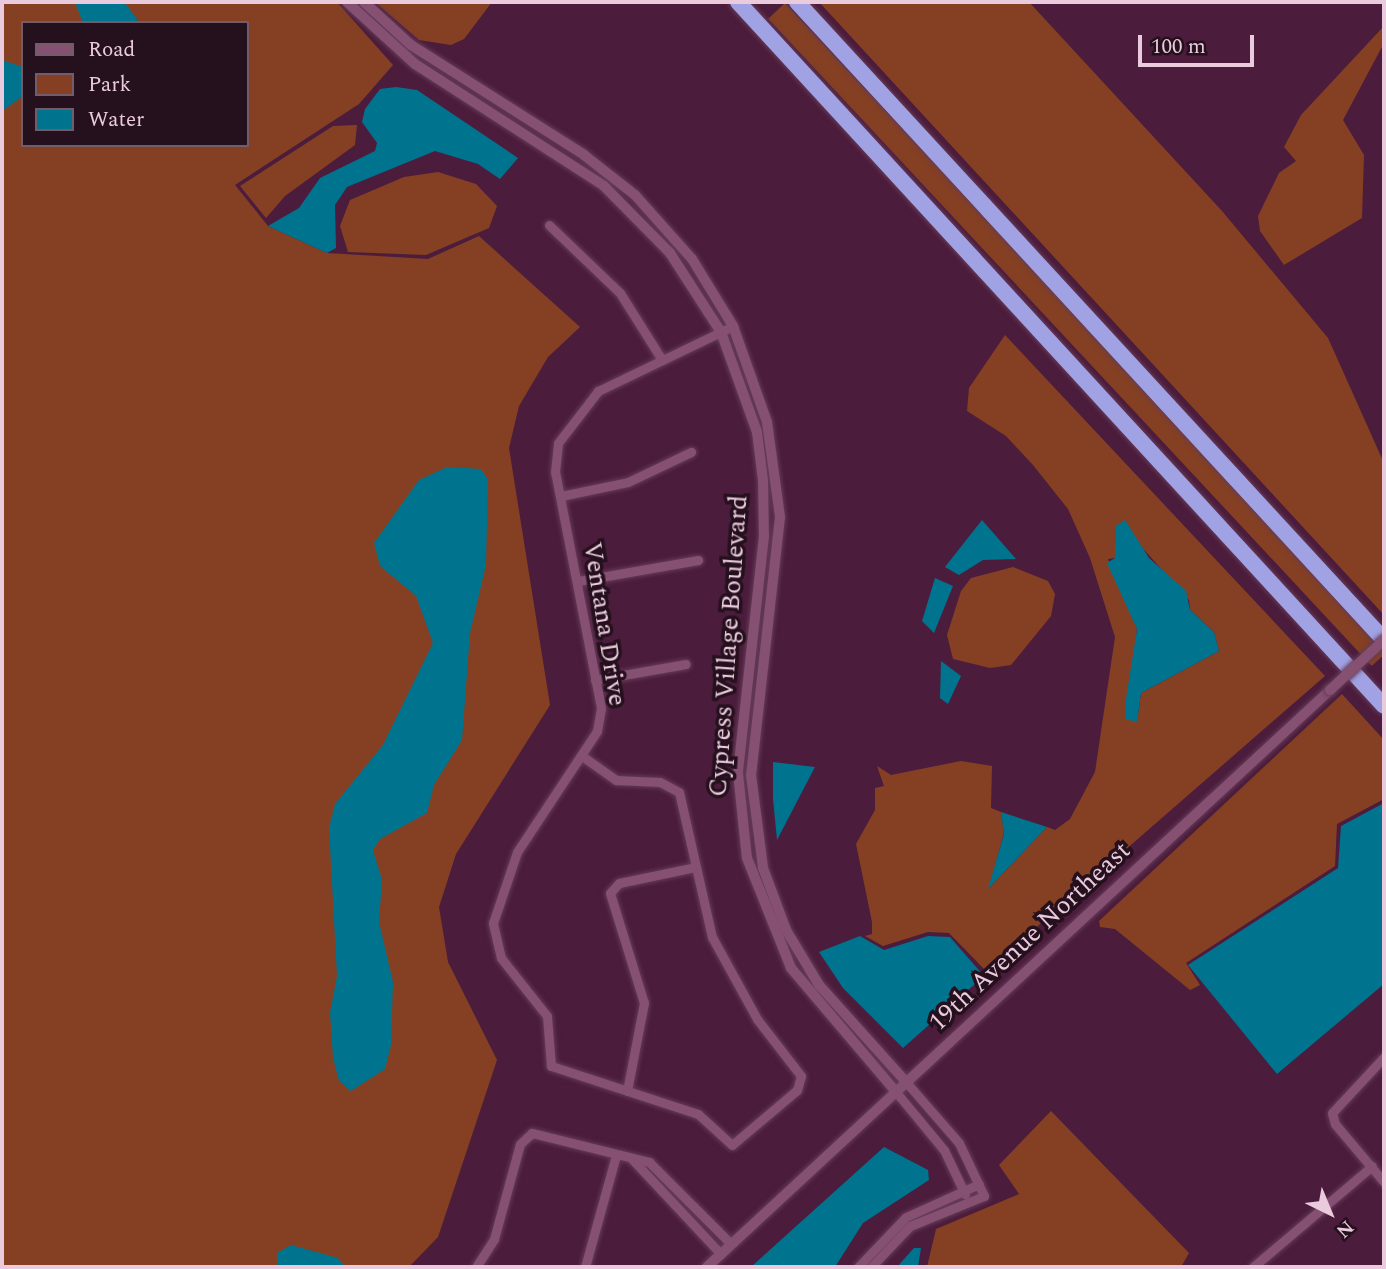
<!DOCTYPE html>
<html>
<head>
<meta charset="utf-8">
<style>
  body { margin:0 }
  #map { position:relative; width:1386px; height:1269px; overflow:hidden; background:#4c1c3c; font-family:Spectral,serif }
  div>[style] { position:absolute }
  .green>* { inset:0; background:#854023; transform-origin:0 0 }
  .water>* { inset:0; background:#00738f }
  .roads { filter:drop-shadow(0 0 2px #643b57) drop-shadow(0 0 2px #643b57) }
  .minor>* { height:9px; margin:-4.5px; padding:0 4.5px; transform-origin:4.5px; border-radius:4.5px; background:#855071 }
  .tertiary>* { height:10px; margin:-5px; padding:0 5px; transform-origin:5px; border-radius:5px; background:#855071 }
  .motorway>* { height:16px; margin:-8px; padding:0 8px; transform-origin:8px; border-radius:8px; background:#a0a2e4 }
  .bridges { filter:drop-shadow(0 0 2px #643b57) drop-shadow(0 0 2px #643b57) }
  .tertiary-bridge>* { height:10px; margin:-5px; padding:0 5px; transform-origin:5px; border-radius:5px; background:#855071 }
  span { translate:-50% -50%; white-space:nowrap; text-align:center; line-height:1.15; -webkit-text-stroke:7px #25101e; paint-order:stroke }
  .street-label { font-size:26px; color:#eacbdd }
  .frame { position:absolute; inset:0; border:4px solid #eacbdd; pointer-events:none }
  .legend { position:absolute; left:21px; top:21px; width:228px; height:126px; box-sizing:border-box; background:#25101e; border:2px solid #745b6a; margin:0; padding:9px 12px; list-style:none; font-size:21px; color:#eacbdd }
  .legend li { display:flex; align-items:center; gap:14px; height:35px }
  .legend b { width:35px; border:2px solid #745b6a }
  .north { position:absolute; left:1295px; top:1178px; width:70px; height:70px; -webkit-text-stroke:5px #25101e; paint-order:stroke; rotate:137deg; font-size:19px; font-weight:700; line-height:28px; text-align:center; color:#eacbdd }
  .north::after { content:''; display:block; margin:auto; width:24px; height:32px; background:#eacbdd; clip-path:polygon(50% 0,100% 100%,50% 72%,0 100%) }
  .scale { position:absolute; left:1138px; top:35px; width:116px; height:32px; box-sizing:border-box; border:4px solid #eacbdd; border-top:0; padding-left:9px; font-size:21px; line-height:24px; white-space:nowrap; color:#eacbdd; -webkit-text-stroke:5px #25101e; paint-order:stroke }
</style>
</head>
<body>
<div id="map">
  <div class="green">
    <div style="clip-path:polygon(evenodd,2px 2px,337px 2px,393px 65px,359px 104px,235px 185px,268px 226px,327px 253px,428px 259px,479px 236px,580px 327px,548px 357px,519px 406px,509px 448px,550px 705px,456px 854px,439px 907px,448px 962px,497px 1060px,438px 1237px,409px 1267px,2px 1267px,2px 2px,23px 23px,247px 23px,247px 145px,23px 145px,23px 23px)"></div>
    <div style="clip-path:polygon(375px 2px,492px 2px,464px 39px,451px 45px,419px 40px)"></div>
    <div style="clip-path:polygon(819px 2px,1029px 2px,1222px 211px,1328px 338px,1384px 463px,1384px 615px)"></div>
    <div style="left:785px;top:3px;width:885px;height:23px;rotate:47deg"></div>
    <div style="clip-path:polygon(1384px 26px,1384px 43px,1343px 120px,1364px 155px,1362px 218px,1284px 265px,1260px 231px,1258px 216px,1279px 173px,1296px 161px,1284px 147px,1301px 115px)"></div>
    <div style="clip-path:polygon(357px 125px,355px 145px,285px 196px,266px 218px,240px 186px,333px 126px)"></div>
    <div style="clip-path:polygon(438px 172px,476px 184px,497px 206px,489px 228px,426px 255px,348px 252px,340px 226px,350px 200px,404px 177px)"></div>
    <div style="clip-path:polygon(evenodd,1005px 335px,1325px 676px,986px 971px,949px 933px,928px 932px,883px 946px,865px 936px,872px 934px,872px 922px,856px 844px,875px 810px,875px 788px,884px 786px,877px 766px,891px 775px,961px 761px,992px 766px,991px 808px,1001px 812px,1004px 833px,989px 888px,1047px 827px,1055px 830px,1070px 819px,1095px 772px,1115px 637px,1090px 558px,1068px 509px,1033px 465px,1006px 436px,967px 411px,969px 388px,1005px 335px,1121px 524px,1189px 600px,1190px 610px,1214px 632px,1219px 651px,1141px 693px,1138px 715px,1126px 719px,1137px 629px,1108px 559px,1115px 558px,1121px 524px)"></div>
    <div style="clip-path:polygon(1013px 567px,1048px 581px,1055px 594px,1051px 616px,1011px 665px,990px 668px,953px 659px,947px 635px,961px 591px,971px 578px)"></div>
    <div style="clip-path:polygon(1342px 694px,1384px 740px,1384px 799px,1337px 824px,1335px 866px,1186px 963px,1200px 985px,1190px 990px,1115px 929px,1100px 927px,1099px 921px)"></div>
    <div style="clip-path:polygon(1051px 1111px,1189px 1253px,1181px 1267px,927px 1267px,936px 1229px,1019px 1194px,999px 1165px)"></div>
  </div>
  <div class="water">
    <div style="clip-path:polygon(75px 2px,124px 2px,140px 23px,83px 23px)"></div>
    <div style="clip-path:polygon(2px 60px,23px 67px,23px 96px,2px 111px)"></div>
    <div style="clip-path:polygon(396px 87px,417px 90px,518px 158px,500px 179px,478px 164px,435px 151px,347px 187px,335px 205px,336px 248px,327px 253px,268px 226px,299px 208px,320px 178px,375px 151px,377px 143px,362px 122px,365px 109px,380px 89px)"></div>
    <div style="clip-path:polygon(447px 467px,481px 469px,488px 480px,486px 565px,470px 633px,462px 740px,434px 785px,427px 813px,380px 839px,373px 850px,382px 880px,379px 922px,393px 982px,391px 1045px,385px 1069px,351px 1091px,339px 1081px,333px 1058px,330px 1012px,337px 976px,329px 828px,335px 804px,383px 745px,433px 643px,416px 596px,380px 566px,374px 543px,419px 480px)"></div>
    <div style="clip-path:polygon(982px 520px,1016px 559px,983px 560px,959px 575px,945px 567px)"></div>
    <div style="clip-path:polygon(1125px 520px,1149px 558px,1186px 591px,1190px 610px,1214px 632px,1219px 651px,1141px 693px,1137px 722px,1126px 719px,1126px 699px,1137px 629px,1107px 563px,1115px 558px,1116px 526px)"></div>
    <div style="clip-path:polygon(935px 578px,953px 586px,934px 633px,922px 621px)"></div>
    <div style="clip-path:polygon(941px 661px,961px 676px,948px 704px,940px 698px)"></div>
    <div style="clip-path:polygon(773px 762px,815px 767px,777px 840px,773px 799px)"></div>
    <div style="clip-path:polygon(1384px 803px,1384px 984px,1277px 1074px,1188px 965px,1338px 868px,1341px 826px)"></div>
    <div style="clip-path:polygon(1001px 812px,1047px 827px,988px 889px,1004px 834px)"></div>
    <div style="clip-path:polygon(860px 936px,884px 950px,928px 936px,950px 937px,984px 976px,903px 1048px,843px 988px,819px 952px)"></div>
    <div style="clip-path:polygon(884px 1147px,928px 1170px,929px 1180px,863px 1223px,835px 1267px,751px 1267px)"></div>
    <div style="clip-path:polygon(291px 1245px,338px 1258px,345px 1267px,277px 1267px,277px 1253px)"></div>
    <div style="clip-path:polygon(914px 1248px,921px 1248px,918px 1267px,897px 1267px)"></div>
  </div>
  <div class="roads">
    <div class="minor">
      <div style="left:549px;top:225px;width:98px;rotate:43.8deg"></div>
      <div style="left:620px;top:293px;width:79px;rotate:57.9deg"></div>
      <div style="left:561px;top:496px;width:68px;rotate:-11.8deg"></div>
      <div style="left:628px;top:482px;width:70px;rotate:-25.5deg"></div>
      <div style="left:578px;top:581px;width:122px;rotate:-9.9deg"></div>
      <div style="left:595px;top:680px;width:92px;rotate:-10deg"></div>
      <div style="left:582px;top:756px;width:42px;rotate:35.2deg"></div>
      <div style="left:616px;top:780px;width:44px;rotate:2.6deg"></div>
      <div style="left:660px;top:782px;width:21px;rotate:28deg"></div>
      <div style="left:679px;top:792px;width:149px;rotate:77.2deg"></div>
      <div style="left:712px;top:937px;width:94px;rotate:61.2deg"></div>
      <div style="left:757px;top:1019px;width:72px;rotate:52.3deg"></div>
      <div style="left:801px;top:1076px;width:15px;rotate:106deg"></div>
      <div style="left:797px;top:1090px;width:85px;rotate:139.8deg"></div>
      <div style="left:732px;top:1145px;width:46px;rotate:-137.6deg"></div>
      <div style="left:698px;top:1114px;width:155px;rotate:-161.9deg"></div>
      <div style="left:551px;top:1066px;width:50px;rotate:-94.6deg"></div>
      <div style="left:547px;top:1016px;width:74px;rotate:-128.4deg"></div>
      <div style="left:501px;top:958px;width:36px;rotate:-103deg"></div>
      <div style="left:493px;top:923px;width:75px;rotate:-71.3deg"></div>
      <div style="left:517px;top:852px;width:145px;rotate:-56.5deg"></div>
      <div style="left:597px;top:731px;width:23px;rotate:-80deg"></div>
      <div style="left:601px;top:708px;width:240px;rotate:-101deg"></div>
      <div style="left:555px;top:472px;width:29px;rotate:-84deg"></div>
      <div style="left:558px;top:443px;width:66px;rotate:-52.4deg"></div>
      <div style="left:598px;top:391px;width:150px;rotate:-25.7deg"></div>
      <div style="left:1384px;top:1057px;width:76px;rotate:132.9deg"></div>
      <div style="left:1332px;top:1113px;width:11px;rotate:75deg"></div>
      <div style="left:1335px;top:1124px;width:76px;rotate:49.8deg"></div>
      <div style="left:627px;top:1091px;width:90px;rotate:-79.1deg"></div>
      <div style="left:644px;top:1003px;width:115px;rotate:-107.2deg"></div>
      <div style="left:610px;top:893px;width:13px;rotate:-48deg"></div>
      <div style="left:619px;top:883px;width:74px;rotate:-11.8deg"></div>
      <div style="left:896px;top:1092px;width:75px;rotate:50.4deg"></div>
      <div style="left:944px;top:1150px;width:49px;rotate:64.5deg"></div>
      <div style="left:632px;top:1159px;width:130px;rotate:46.9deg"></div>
      <div style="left:476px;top:1267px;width:33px;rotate:-57deg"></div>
      <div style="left:494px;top:1239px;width:98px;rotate:-74.7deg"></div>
      <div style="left:520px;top:1144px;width:16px;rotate:-43deg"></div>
      <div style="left:532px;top:1133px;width:121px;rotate:13.9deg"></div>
      <div style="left:649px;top:1162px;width:116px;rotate:45deg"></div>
      <div style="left:585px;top:1267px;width:116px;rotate:-74.5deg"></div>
      <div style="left:858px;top:1267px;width:69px;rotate:-46.2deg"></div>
      <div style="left:906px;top:1217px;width:80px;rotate:-24.3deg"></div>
      <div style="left:871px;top:1267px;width:57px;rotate:-46.4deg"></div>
      <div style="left:910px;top:1226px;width:80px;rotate:-22.1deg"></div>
      <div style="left:984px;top:1196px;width:59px;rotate:-115.3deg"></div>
      <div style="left:959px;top:1143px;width:81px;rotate:-131deg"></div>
      <div style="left:1253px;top:1267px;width:156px;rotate:-40.3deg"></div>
    </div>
    <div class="tertiary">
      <div style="left:347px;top:2px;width:92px;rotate:42.4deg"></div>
      <div style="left:415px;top:64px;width:225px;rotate:32.8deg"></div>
      <div style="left:604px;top:186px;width:94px;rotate:45.4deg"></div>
      <div style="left:670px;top:253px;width:94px;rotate:57.2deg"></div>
      <div style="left:721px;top:332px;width:106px;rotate:70.2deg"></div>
      <div style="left:757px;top:432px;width:48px;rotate:82.9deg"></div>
      <div style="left:763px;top:480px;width:56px;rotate:89deg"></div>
      <div style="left:764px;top:536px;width:238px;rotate:96.3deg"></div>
      <div style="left:738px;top:773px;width:85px;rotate:84deg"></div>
      <div style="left:747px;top:858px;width:118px;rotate:68.2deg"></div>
      <div style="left:791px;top:968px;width:162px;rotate:49.7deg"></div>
      <div style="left:364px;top:2px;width:64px;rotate:42.5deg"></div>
      <div style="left:411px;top:45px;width:205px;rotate:32.4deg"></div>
      <div style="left:584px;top:155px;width:65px;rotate:38.1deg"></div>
      <div style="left:635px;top:195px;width:86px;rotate:48.3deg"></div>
      <div style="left:692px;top:259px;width:79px;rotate:58.5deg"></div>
      <div style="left:733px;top:326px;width:102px;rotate:70.5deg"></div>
      <div style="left:767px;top:422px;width:96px;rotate:82.2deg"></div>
      <div style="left:780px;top:517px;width:260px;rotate:96.4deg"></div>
      <div style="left:751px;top:775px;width:94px;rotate:82.6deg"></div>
      <div style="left:763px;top:868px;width:66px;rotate:69.6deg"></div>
      <div style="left:786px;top:930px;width:64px;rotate:59deg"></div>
      <div style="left:819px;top:985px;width:130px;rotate:48.1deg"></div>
      <div style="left:707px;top:1267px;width:849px;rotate:-42.8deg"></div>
    </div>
    <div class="motorway">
      <div style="left:738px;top:2px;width:955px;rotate:47.46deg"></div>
      <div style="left:797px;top:2px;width:867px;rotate:47.38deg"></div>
    </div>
  </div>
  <div class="bridges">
    <div class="tertiary-bridge">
      <div style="left:1330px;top:690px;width:74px;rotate:-42.8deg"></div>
    </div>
  </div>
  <div class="street-label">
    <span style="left:604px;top:624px;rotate:81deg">Ventana Drive</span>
    <span style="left:729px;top:646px;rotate:-86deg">Cypress Village Boulevard</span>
    <span style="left:1030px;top:937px;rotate:-43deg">19th Avenue Northeast</span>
  </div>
  <div class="frame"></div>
  <ul class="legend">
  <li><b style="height:9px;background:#855071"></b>Road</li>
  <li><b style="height:19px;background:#854023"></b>Park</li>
  <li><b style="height:19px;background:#00738f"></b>Water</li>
  </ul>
  <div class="north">N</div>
  <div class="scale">100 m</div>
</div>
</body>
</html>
